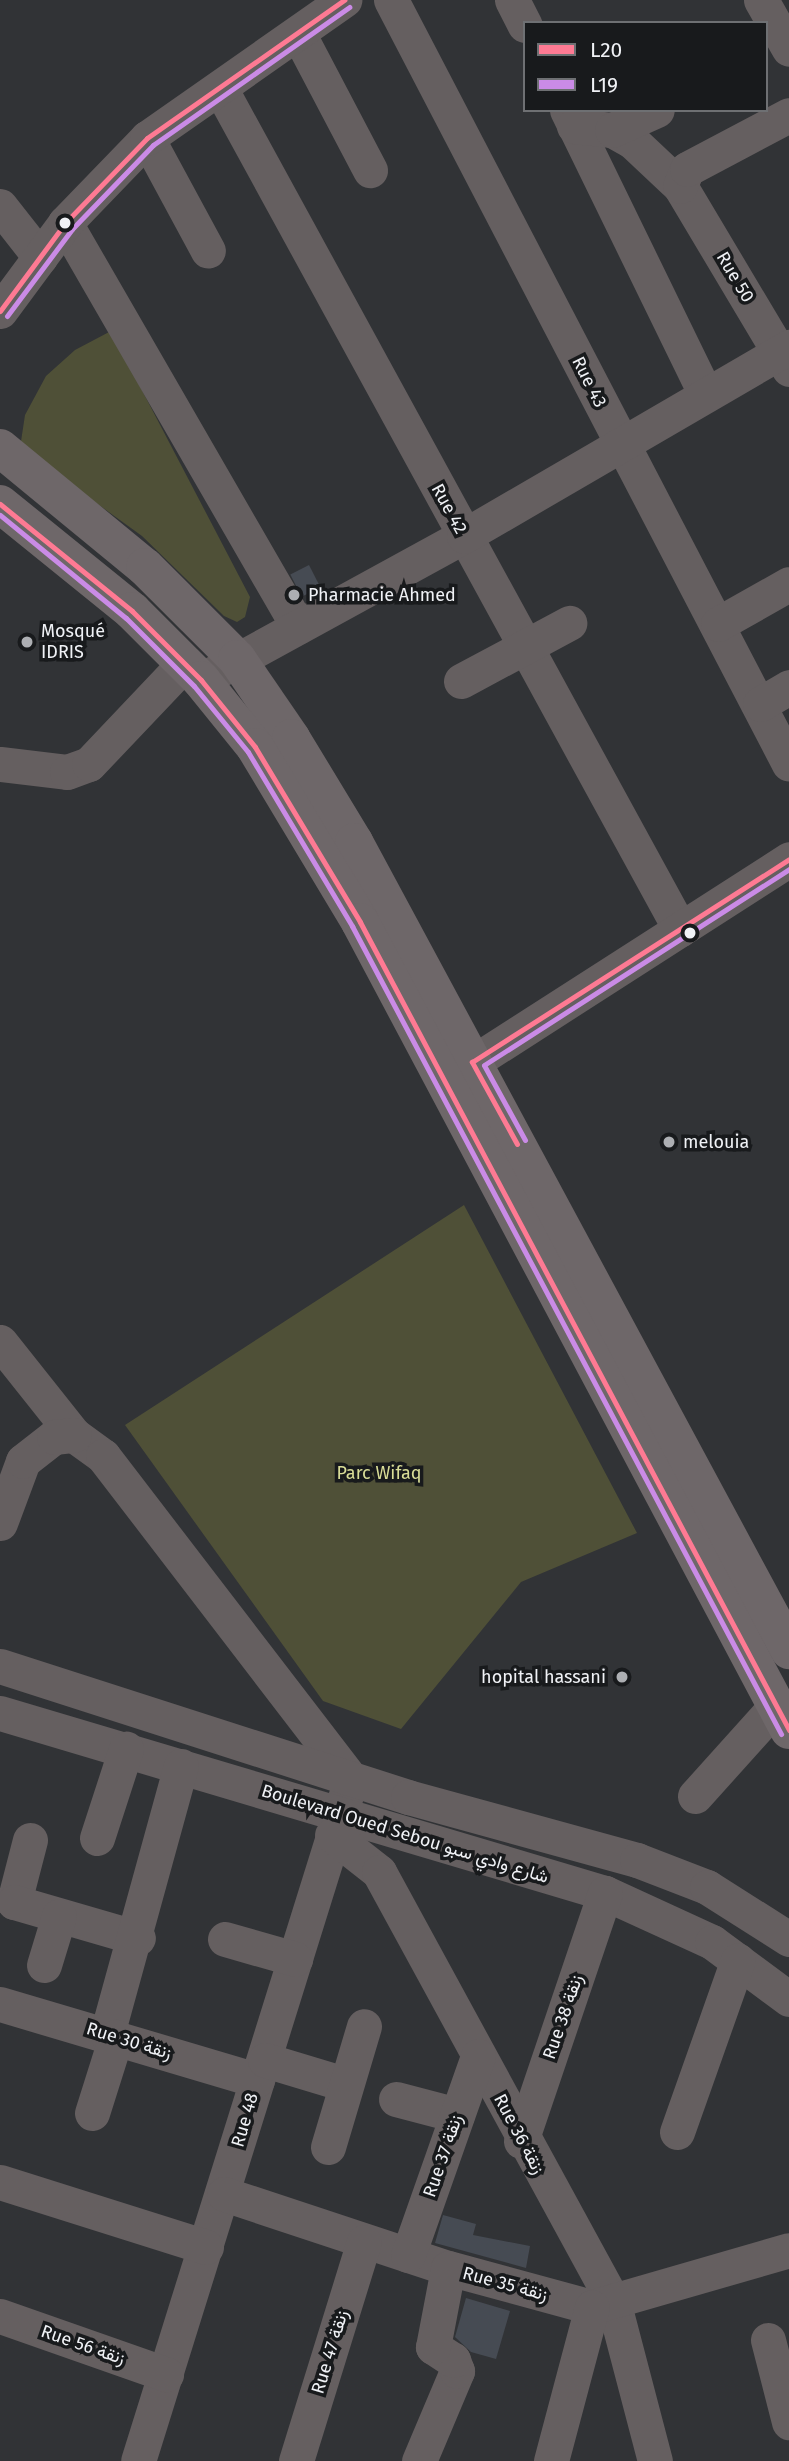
<!DOCTYPE html>
<html>
<head>
<meta charset="utf-8">
<style>
  body { margin:0 }
  #map { position:relative; width:789px; height:2461px; overflow:hidden; background:#313336; font-family:"Fira Sans",Vazirmatn,sans-serif }
  div>[style] { position:absolute }
  .green>* { inset:0; background:#4f5037 }
  .building>* { inset:0; background:#464b53; transform-origin:0 0 }
  .minor>* { height:35px; margin:-17.5px; padding:0 17.5px; transform-origin:17.5px; border-radius:17.5px; background:#655f60 }
  .major>* { height:38px; margin:-19px; padding:0 19px; transform-origin:19px; border-radius:19px; background:#6e6769 }
  .bus-1>* { height:5px; margin:-2.5px; padding:0 2.5px; transform-origin:2.5px; border-radius:2.5px; background:#fe7a93 }
  .bus-2>* { height:5px; margin:-2.5px; padding:0 2.5px; transform-origin:2.5px; border-radius:2.5px; background:#ca8be6 }
  .dots>* { width:19px; height:19px; translate:-50% -50%; box-sizing:border-box; border:4px solid #181a1c; border-radius:50% }
  span { translate:-50% -50%; white-space:nowrap; text-align:center; line-height:1.15; -webkit-text-stroke:7px #181a1c; paint-order:stroke }
  .street-label { font-size:18px; color:#f0f2f6 }
  .poi-label { font-size:18px; color:#f0f2f6 }
  .left { translate:0 -50%; text-align:left }
  .right { translate:-100% -50%; text-align:right }
  .park-label { font-size:18px; color:#d9dd97 }
  .legend { position:absolute; left:523px; top:21px; width:245px; height:91px; box-sizing:border-box; background:#181a1c; border:2px solid #6e7073; margin:0; padding:9px 12px; list-style:none; font-size:21px; color:#f0f2f6 }
  .legend li { display:flex; align-items:center; gap:14px; height:35px }
  .legend b { width:35px; border:2px solid #6e7073 }
</style>
</head>
<body>
<div id="map">
  <div class="green">
    <div style="clip-path:polygon(111px 331px,250px 597px,245px 617px,237px 622px,224px 616px,142px 536px,20px 448px,25px 415px,46px 376px,75px 350px)"></div>
    <div style="clip-path:polygon(464px 1205px,637px 1533px,521px 1582px,401px 1729px,323px 1701px,125px 1425px)"></div>
  </div>
  <div class="building">
    <div style="left:309px;top:565px;width:25px;height:21px;rotate:63deg"></div>
    <div style="clip-path:polygon(443px 2215px,476px 2224px,473px 2235px,530px 2246px,526px 2268px,435px 2243px)"></div>
    <div style="clip-path:polygon(466px 2298px,510px 2311px,496px 2359px,471px 2352px,455px 2337px)"></div>
  </div>
  <div class="minor">
    <div style="left:391px;top:0;width:861px;rotate:62.48deg"></div>
    <div style="left:512px;top:0;width:28px;rotate:63deg"></div>
    <div style="left:761px;top:0;width:56px;rotate:60.3deg"></div>
    <div style="left:298px;top:33px;width:155px;rotate:62.3deg"></div>
    <div style="left:220px;top:88px;width:959px;rotate:61.32deg"></div>
    <div style="left:567px;top:110px;width:315px;rotate:64deg"></div>
    <div style="left:574px;top:126px;width:38px;rotate:6deg"></div>
    <div style="left:612px;top:130px;width:23px;rotate:29deg"></div>
    <div style="left:632px;top:141px;width:66px;rotate:43.2deg"></div>
    <div style="left:680px;top:186px;width:213px;rotate:59.2deg"></div>
    <div style="left:612px;top:130px;width:49px;rotate:-24deg"></div>
    <div style="left:147px;top:138px;width:128px;rotate:61.6deg"></div>
    <div style="left:680px;top:186px;width:18px;rotate:-68deg"></div>
    <div style="left:687px;top:169px;width:115px;rotate:-27.9deg"></div>
    <div style="left:0;top:206px;width:65px;rotate:51.9deg"></div>
    <div style="left:65px;top:223px;width:466px;rotate:60deg"></div>
    <div style="left:0;top:311px;width:109px;rotate:-53.5deg"></div>
    <div style="left:65px;top:223px;width:118px;rotate:-46deg"></div>
    <div style="left:147px;top:138px;width:241px;rotate:-35deg"></div>
    <div style="left:718px;top:624px;width:81px;rotate:-29.4deg"></div>
    <div style="left:201px;top:680px;width:300px;rotate:-28.7deg"></div>
    <div style="left:464px;top:536px;width:376px;rotate:-30.2deg"></div>
    <div style="left:461px;top:681px;width:123px;rotate:-28.2deg"></div>
    <div style="left:760px;top:704px;width:34px;rotate:-30deg"></div>
    <div style="left:0;top:764px;width:67px;rotate:6.8deg"></div>
    <div style="left:67px;top:772px;width:23px;rotate:-20deg"></div>
    <div style="left:89px;top:764px;width:138px;rotate:-46.5deg"></div>
    <div style="left:450px;top:1077px;width:403px;rotate:-32.7deg"></div>
    <div style="left:0;top:1342px;width:119px;rotate:51.5deg"></div>
    <div style="left:74px;top:1435px;width:36px;rotate:36deg"></div>
    <div style="left:103px;top:1456px;width:407px;rotate:52.5deg"></div>
    <div style="left:351px;top:1779px;width:714px;rotate:107.34deg"></div>
    <div style="left:0;top:1523px;width:66px;rotate:-69.6deg"></div>
    <div style="left:23px;top:1461px;width:39px;rotate:-38deg"></div>
    <div style="left:54px;top:1437px;width:20px;rotate:-6deg"></div>
    <div style="left:0;top:1666px;width:429px;rotate:17.8deg"></div>
    <div style="left:408px;top:1797px;width:238px;rotate:15.4deg"></div>
    <div style="left:637px;top:1860px;width:75px;rotate:21.1deg"></div>
    <div style="left:707px;top:1887px;width:97px;rotate:32.4deg"></div>
    <div style="left:0;top:1713px;width:631px;rotate:16.57deg"></div>
    <div style="left:605px;top:1893px;width:118px;rotate:24.6deg"></div>
    <div style="left:712px;top:1942px;width:96px;rotate:36.5deg"></div>
    <div style="left:695px;top:1796px;width:121px;rotate:-48deg"></div>
    <div style="left:332px;top:1835px;width:60px;rotate:38.2deg"></div>
    <div style="left:379px;top:1872px;width:489px;rotate:61.4deg"></div>
    <div style="left:613px;top:2301px;width:165px;rotate:75.3deg"></div>
    <div style="left:97px;top:1838px;width:94px;rotate:-72deg"></div>
    <div style="left:30px;top:1840px;width:64px;rotate:104.5deg"></div>
    <div style="left:14px;top:1902px;width:129px;rotate:16.2deg"></div>
    <div style="left:225px;top:1939px;width:73px;rotate:15.9deg"></div>
    <div style="left:44px;top:1965px;width:51px;rotate:-73deg"></div>
    <div style="left:0;top:2004px;width:268px;rotate:16.5deg"></div>
    <div style="left:107px;top:2034px;width:278px;rotate:-74.6deg"></div>
    <div style="left:265px;top:2060px;width:84px;rotate:16.7deg"></div>
    <div style="left:396px;top:2099px;width:63px;rotate:14.7deg"></div>
    <div style="left:92px;top:2113px;width:80px;rotate:-72.5deg"></div>
    <div style="left:677px;top:2132px;width:182px;rotate:-70.5deg"></div>
    <div style="left:521px;top:2141px;width:262px;rotate:-71.3deg"></div>
    <div style="left:328px;top:2147px;width:126px;rotate:-73.4deg"></div>
    <div style="left:0;top:2182px;width:216px;rotate:17.5deg"></div>
    <div style="left:224px;top:2194px;width:236px;rotate:18.3deg"></div>
    <div style="left:448px;top:2268px;width:149px;rotate:15.2deg"></div>
    <div style="left:592px;top:2307px;width:205px;rotate:-16.1deg"></div>
    <div style="left:408px;top:2255px;width:211px;rotate:-70.6deg"></div>
    <div style="left:0;top:2316px;width:176px;rotate:19.3deg"></div>
    <div style="left:768px;top:2340px;width:85px;rotate:75.6deg"></div>
    <div style="left:296px;top:2461px;width:229px;rotate:-72.8deg"></div>
    <div style="left:419px;top:2461px;width:98px;rotate:-67.1deg"></div>
    <div style="left:457px;top:2371px;width:12px;rotate:-110deg"></div>
    <div style="left:453px;top:2360px;width:24px;rotate:-147deg"></div>
    <div style="left:433px;top:2347px;width:80px;rotate:-79.2deg"></div>
    <div style="left:551px;top:2461px;width:159px;rotate:-75.1deg"></div>
  </div>
  <div class="major">
    <div style="left:0;top:448px;width:188px;rotate:39.4deg"></div>
    <div style="left:145px;top:567px;width:130px;rotate:45deg"></div>
    <div style="left:237px;top:659px;width:96px;rotate:55.6deg"></div>
    <div style="left:291px;top:738px;width:122px;rotate:58.8deg"></div>
    <div style="left:354px;top:842px;width:918px;rotate:61.7deg"></div>
    <div style="left:0;top:504px;width:170px;rotate:39deg"></div>
    <div style="left:132px;top:611px;width:98px;rotate:45deg"></div>
    <div style="left:201px;top:680px;width:86px;rotate:51.1deg"></div>
    <div style="left:255px;top:747px;width:204px;rotate:59deg"></div>
    <div style="left:360px;top:922px;width:915px;rotate:62.03deg"></div>
  </div>
  <div class="bus-1">
    <div style="left:0;top:311px;width:109px;rotate:-53.5deg"></div>
    <div style="left:65px;top:223px;width:118px;rotate:-46deg"></div>
    <div style="left:147px;top:138px;width:241px;rotate:-35deg"></div>
    <div style="left:0;top:504px;width:170px;rotate:39deg"></div>
    <div style="left:132px;top:611px;width:98px;rotate:45deg"></div>
    <div style="left:201px;top:680px;width:86px;rotate:51.1deg"></div>
    <div style="left:255px;top:747px;width:204px;rotate:59deg"></div>
    <div style="left:360px;top:922px;width:915px;rotate:62.03deg"></div>
    <div style="left:517px;top:1144px;width:94px;rotate:-118.8deg"></div>
    <div style="left:472px;top:1062px;width:376px;rotate:-32.6deg"></div>
  </div>
  <div class="bus-2">
    <div style="left:7px;top:316px;width:109px;rotate:-53.2deg"></div>
    <div style="left:72px;top:229px;width:117px;rotate:-46deg"></div>
    <div style="left:153px;top:145px;width:240px;rotate:-35.1deg"></div>
    <div style="left:0;top:515px;width:163px;rotate:39.3deg"></div>
    <div style="left:126px;top:618px;width:96px;rotate:45deg"></div>
    <div style="left:194px;top:686px;width:85px;rotate:50.7deg"></div>
    <div style="left:248px;top:752px;width:203px;rotate:59.1deg"></div>
    <div style="left:352px;top:926px;width:915px;rotate:62.03deg"></div>
    <div style="left:525px;top:1140px;width:85px;rotate:-118.7deg"></div>
    <div style="left:484px;top:1065px;width:363px;rotate:-32.7deg"></div>
  </div>
  <div class="dots">
    <div style="left:65px;top:223px;background:#f0f2f6"></div>
    <div style="left:294px;top:595px;background:#adafb3"></div>
    <div style="left:27px;top:642px;background:#adafb3"></div>
    <div style="left:690px;top:933px;background:#f0f2f6"></div>
    <div style="left:669px;top:1142px;background:#adafb3"></div>
    <div style="left:622px;top:1677px;background:#adafb3"></div>
  </div>
  <div class="street-label">
    <span style="left:735px;top:277px;rotate:59deg">Rue 50</span>
    <span style="left:589px;top:382px;rotate:63deg">Rue 43</span>
    <span style="left:449px;top:509px;rotate:61deg">Rue 42</span>
    <span style="left:405px;top:1834px;rotate:17deg">Boulevard Oued Sebou شارع وادي سبو</span>
    <span style="left:563px;top:2017px;rotate:-71deg">Rue 38 زنقة</span>
    <span style="left:129px;top:2041px;rotate:17deg">Rue 30 زنقة</span>
    <span style="left:245px;top:2120px;rotate:-74deg">Rue 48</span>
    <span style="left:519px;top:2134px;rotate:62deg">Rue 36 زنقة</span>
    <span style="left:443px;top:2156px;rotate:-71deg">Rue 37 زنقة</span>
    <span style="left:505px;top:2284px;rotate:15deg">Rue 35 زنقة</span>
    <span style="left:83px;top:2345px;rotate:19deg">Rue 56 زنقة</span>
    <span style="left:330px;top:2352px;rotate:-73deg">Rue 47 زنقة</span>
  </div>
  <div class="poi-label">
    <span class="left" style="left:308px;top:595px">Pharmacie Ahmed</span>
    <span class="left" style="left:41px;top:642px">Mosqué<br>IDRIS</span>
    <span class="left" style="left:683px;top:1142px">melouia</span>
    <span class="right" style="left:606px;top:1677px">hopital hassani</span>
  </div>
  <div class="park-label">
    <span style="left:379px;top:1473px">Parc Wifaq</span>
  </div>
  <ul class="legend">
  <li><b style="height:9px;background:#fe7a93"></b>L20</li>
  <li><b style="height:9px;background:#ca8be6"></b>L19</li>
  </ul>
</div>
</body>
</html>
